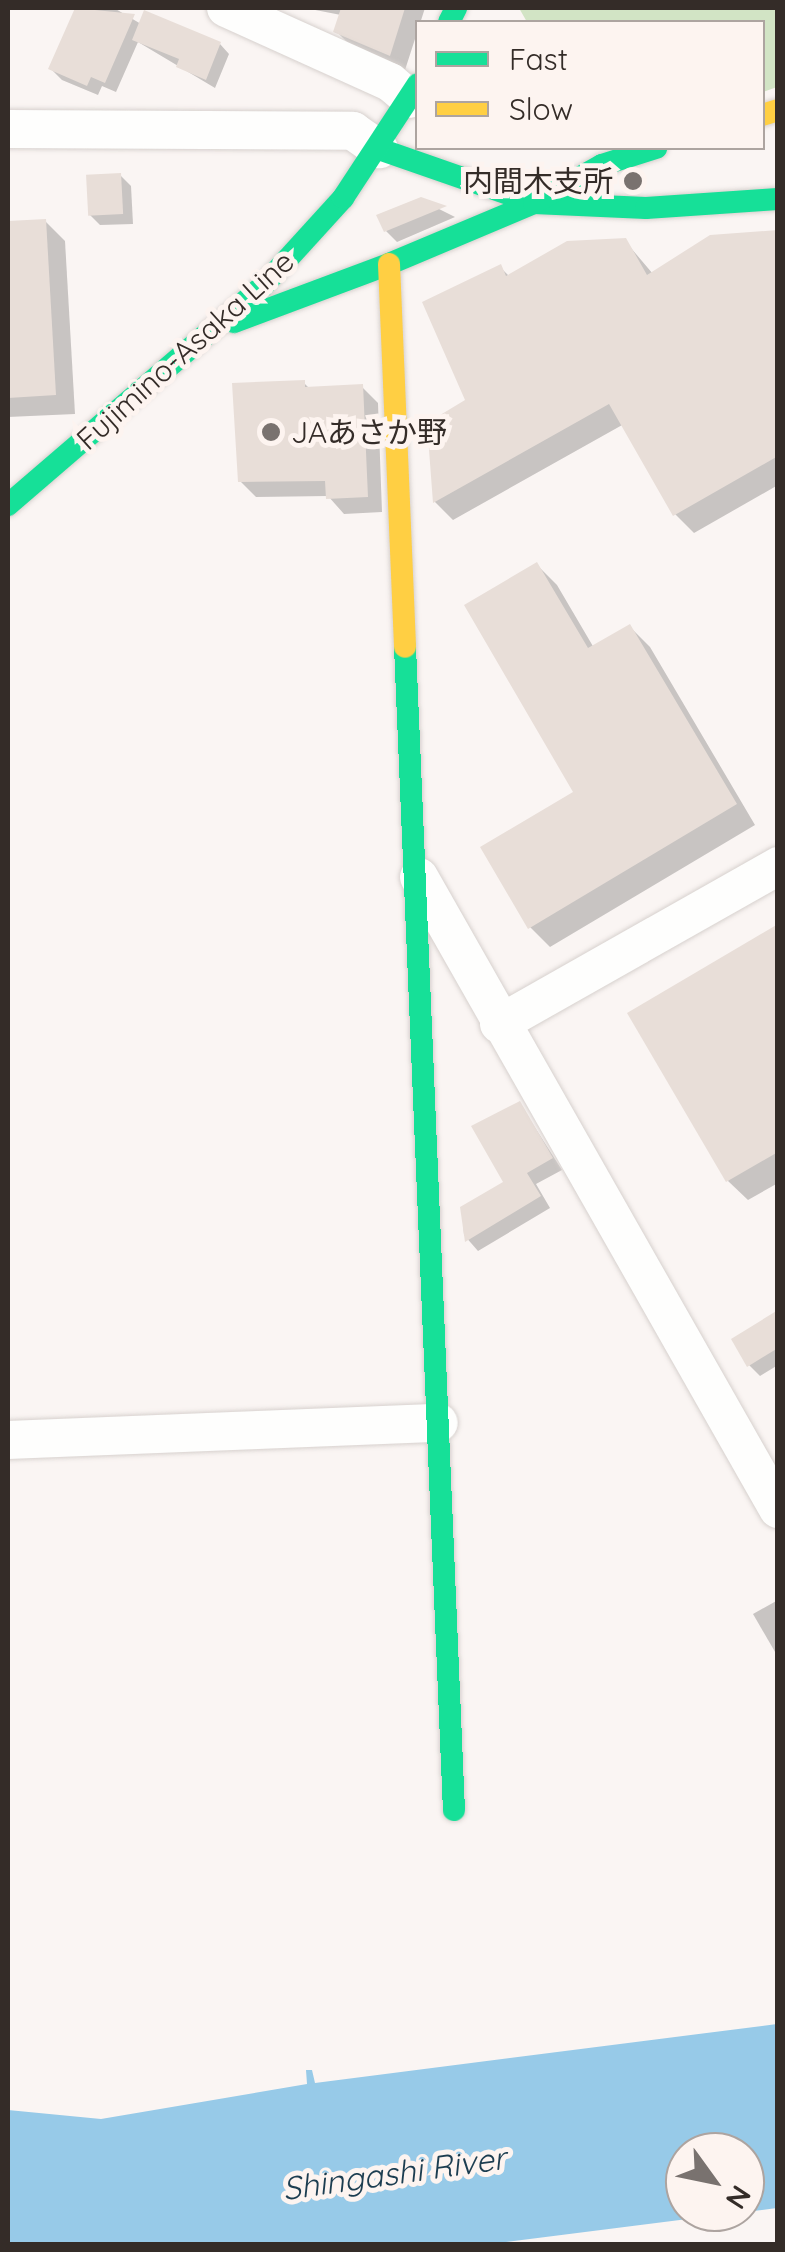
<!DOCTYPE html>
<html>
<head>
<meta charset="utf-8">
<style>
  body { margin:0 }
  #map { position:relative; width:785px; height:2252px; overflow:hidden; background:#faf5f3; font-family:Quicksand,"Noto Sans JP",sans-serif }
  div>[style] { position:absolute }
  .green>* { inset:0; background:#d2e4c5 }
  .water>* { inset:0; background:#97cae8 }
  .shadow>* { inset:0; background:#0003 }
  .building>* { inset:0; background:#e8ded8; transform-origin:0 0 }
  .roads { filter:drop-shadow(0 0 2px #d7d1ce) drop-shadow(0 0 2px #d7d1ce) }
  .street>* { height:38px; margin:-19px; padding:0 19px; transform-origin:19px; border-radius:19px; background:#fefefd }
  .fast>* { height:22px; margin:-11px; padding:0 11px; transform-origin:11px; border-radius:11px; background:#16e098 }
  .slow>* { height:22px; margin:-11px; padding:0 11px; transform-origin:11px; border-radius:11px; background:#ffcf43 }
  .dots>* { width:28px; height:28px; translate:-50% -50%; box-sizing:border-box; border:5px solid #fdf4f0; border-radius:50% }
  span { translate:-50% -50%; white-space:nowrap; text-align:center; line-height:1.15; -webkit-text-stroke:10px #fdf4f0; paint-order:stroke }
  .poi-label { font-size:30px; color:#342c28 }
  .right { translate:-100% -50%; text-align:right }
  .left { translate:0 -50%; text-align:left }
  .street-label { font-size:30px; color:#342c28 }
  .water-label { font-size:32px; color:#1c3d50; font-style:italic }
  .frame { position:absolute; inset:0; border:10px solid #342c28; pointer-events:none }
  .legend { position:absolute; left:415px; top:20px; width:350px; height:130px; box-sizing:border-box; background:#fdf4f0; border:2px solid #ada4a0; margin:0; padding:12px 18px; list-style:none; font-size:30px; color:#342c28 }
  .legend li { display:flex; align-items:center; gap:20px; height:50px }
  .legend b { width:50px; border:2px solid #ada4a0 }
  .north { position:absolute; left:665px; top:2132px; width:100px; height:100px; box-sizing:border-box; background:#fdf4f0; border:2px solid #ada4a0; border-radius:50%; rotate:123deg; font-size:28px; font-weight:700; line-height:40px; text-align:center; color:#342c28 }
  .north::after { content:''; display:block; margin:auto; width:35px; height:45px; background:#79726f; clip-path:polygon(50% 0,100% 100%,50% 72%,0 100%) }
</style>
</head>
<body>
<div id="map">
  <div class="green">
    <div style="clip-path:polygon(519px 8px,777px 8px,777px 87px,763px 92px,762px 22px,527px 22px)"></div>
  </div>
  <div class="water">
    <div style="clip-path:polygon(777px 2024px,777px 2208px,745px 2212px,745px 2152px,685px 2152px,685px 2212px,743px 2212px,490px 2244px,8px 2244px,8px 2110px,101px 2119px,307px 2084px,306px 2070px,312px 2070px,315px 2083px)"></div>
  </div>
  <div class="shadow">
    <div style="clip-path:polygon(78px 8px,114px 8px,141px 24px,220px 44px,229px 54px,215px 88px,138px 42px,116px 92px,102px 86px,98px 95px,62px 80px,51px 69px)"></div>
    <div style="clip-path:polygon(305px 8px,425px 8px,405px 70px,351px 46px,336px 31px,341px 15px)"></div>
    <div style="clip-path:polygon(120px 175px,131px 186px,133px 224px,100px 225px,89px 214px)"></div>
    <div style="clip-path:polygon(421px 200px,455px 217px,397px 242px,386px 231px)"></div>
    <div style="clip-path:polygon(45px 221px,65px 241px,75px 414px,8px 417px,8px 223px)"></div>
    <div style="clip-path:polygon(778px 232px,778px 485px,694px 533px,675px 514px,624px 424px,453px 520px,435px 502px,430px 424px,468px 401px,500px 267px,510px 277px,625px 241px,653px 274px)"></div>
    <div style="clip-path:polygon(304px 383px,310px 389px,362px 387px,378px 403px,382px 512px,344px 514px,328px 496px,256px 497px,240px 481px)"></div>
    <div style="clip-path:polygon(537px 565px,557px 585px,594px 648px,630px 627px,650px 647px,755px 825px,550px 947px,530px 927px,577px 793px)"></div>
    <div style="clip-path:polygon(778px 927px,778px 1183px,748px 1200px,728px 1181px)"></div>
    <div style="clip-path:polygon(520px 1104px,562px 1170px,536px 1184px,550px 1208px,478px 1251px,464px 1235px,462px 1209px,506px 1183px)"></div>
    <div style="clip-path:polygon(778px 1315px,778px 1365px,760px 1376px,749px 1365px)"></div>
    <div style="clip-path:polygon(778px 1600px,778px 1657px,753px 1614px)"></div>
  </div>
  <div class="building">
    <div style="clip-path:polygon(75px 8px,135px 14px,105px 83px,91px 77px,87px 86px,48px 69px)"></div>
    <div style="clip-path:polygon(341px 8px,405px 8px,390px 56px,333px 32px)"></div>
    <div style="clip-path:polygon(144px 10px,221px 42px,206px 80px,176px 67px,179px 59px,132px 40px)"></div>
    <div style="left:121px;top:173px;width:41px;height:35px;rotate:87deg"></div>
    <div style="clip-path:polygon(421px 197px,447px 206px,384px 232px,376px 215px)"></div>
    <div style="clip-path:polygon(46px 219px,56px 395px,8px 398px,8px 221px)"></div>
    <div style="clip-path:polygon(778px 230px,778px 456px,673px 516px,609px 404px,433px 503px,427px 423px,465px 400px,422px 302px,501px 264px,506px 276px,567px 241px,626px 238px,647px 275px,710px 235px)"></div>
    <div style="clip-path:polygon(305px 380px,305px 387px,363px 384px,368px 497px,326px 499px,325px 481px,238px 482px,232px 383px)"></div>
    <div style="clip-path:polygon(537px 562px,588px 648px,630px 624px,737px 804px,528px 929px,480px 847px,573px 792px,464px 605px)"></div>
    <div style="clip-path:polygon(778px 924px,778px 1152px,726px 1182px,627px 1013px)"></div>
    <div style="clip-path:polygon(520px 1101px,553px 1158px,527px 1173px,541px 1196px,465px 1242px,460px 1207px,503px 1182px,471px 1126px)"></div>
    <div style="clip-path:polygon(778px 1310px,778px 1348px,747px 1367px,731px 1339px)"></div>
  </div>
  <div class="roads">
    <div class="street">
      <div style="left:226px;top:8px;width:180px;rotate:24.3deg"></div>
      <div style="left:390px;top:82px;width:26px;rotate:40deg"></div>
      <div style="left:8px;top:129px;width:345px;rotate:0.3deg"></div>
      <div style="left:353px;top:131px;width:32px;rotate:35deg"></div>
      <div style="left:419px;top:877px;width:727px;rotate:60.4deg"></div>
      <div style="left:499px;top:1024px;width:321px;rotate:-29.5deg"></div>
      <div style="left:8px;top:1440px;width:431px;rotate:-2.3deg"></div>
    </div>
    <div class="fast">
      <div style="left:449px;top:22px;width:16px;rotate:-63deg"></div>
      <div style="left:379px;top:149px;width:164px;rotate:19.2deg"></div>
      <div style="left:534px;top:203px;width:112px;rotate:2.6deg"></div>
      <div style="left:646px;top:208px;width:132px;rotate:-3.9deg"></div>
      <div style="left:234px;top:322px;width:165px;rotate:-20.5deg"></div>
      <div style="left:389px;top:264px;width:157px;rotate:-22.8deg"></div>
      <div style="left:534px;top:203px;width:78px;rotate:-29.2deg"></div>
      <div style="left:602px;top:165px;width:57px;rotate:-17.5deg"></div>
      <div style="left:8px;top:505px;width:336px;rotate:-40.7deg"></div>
      <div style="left:263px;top:286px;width:119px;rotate:-47.7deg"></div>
      <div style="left:343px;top:198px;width:136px;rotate:-56.7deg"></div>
      <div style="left:405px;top:647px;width:1164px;rotate:87.59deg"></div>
    </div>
    <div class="slow">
      <div style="left:762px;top:115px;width:17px;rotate:-17deg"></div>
      <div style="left:389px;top:264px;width:383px;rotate:87.6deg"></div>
    </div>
  </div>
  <div class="dots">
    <div style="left:633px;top:181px;background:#79726f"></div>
    <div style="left:271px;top:432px;background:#79726f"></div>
  </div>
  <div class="poi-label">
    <span class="right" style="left:613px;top:181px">内間木支所</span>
    <span class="left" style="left:291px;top:432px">JAあさか野</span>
  </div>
  <div class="street-label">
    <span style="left:185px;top:350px;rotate:-42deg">Fujimino-Asaka Line</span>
  </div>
  <div class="water-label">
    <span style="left:394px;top:2173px;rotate:-8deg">Shingashi River</span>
  </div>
  <div class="frame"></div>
  <ul class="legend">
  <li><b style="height:12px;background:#16e098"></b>Fast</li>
  <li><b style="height:12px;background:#ffcf43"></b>Slow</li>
  </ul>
  <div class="north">N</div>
</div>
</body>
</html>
